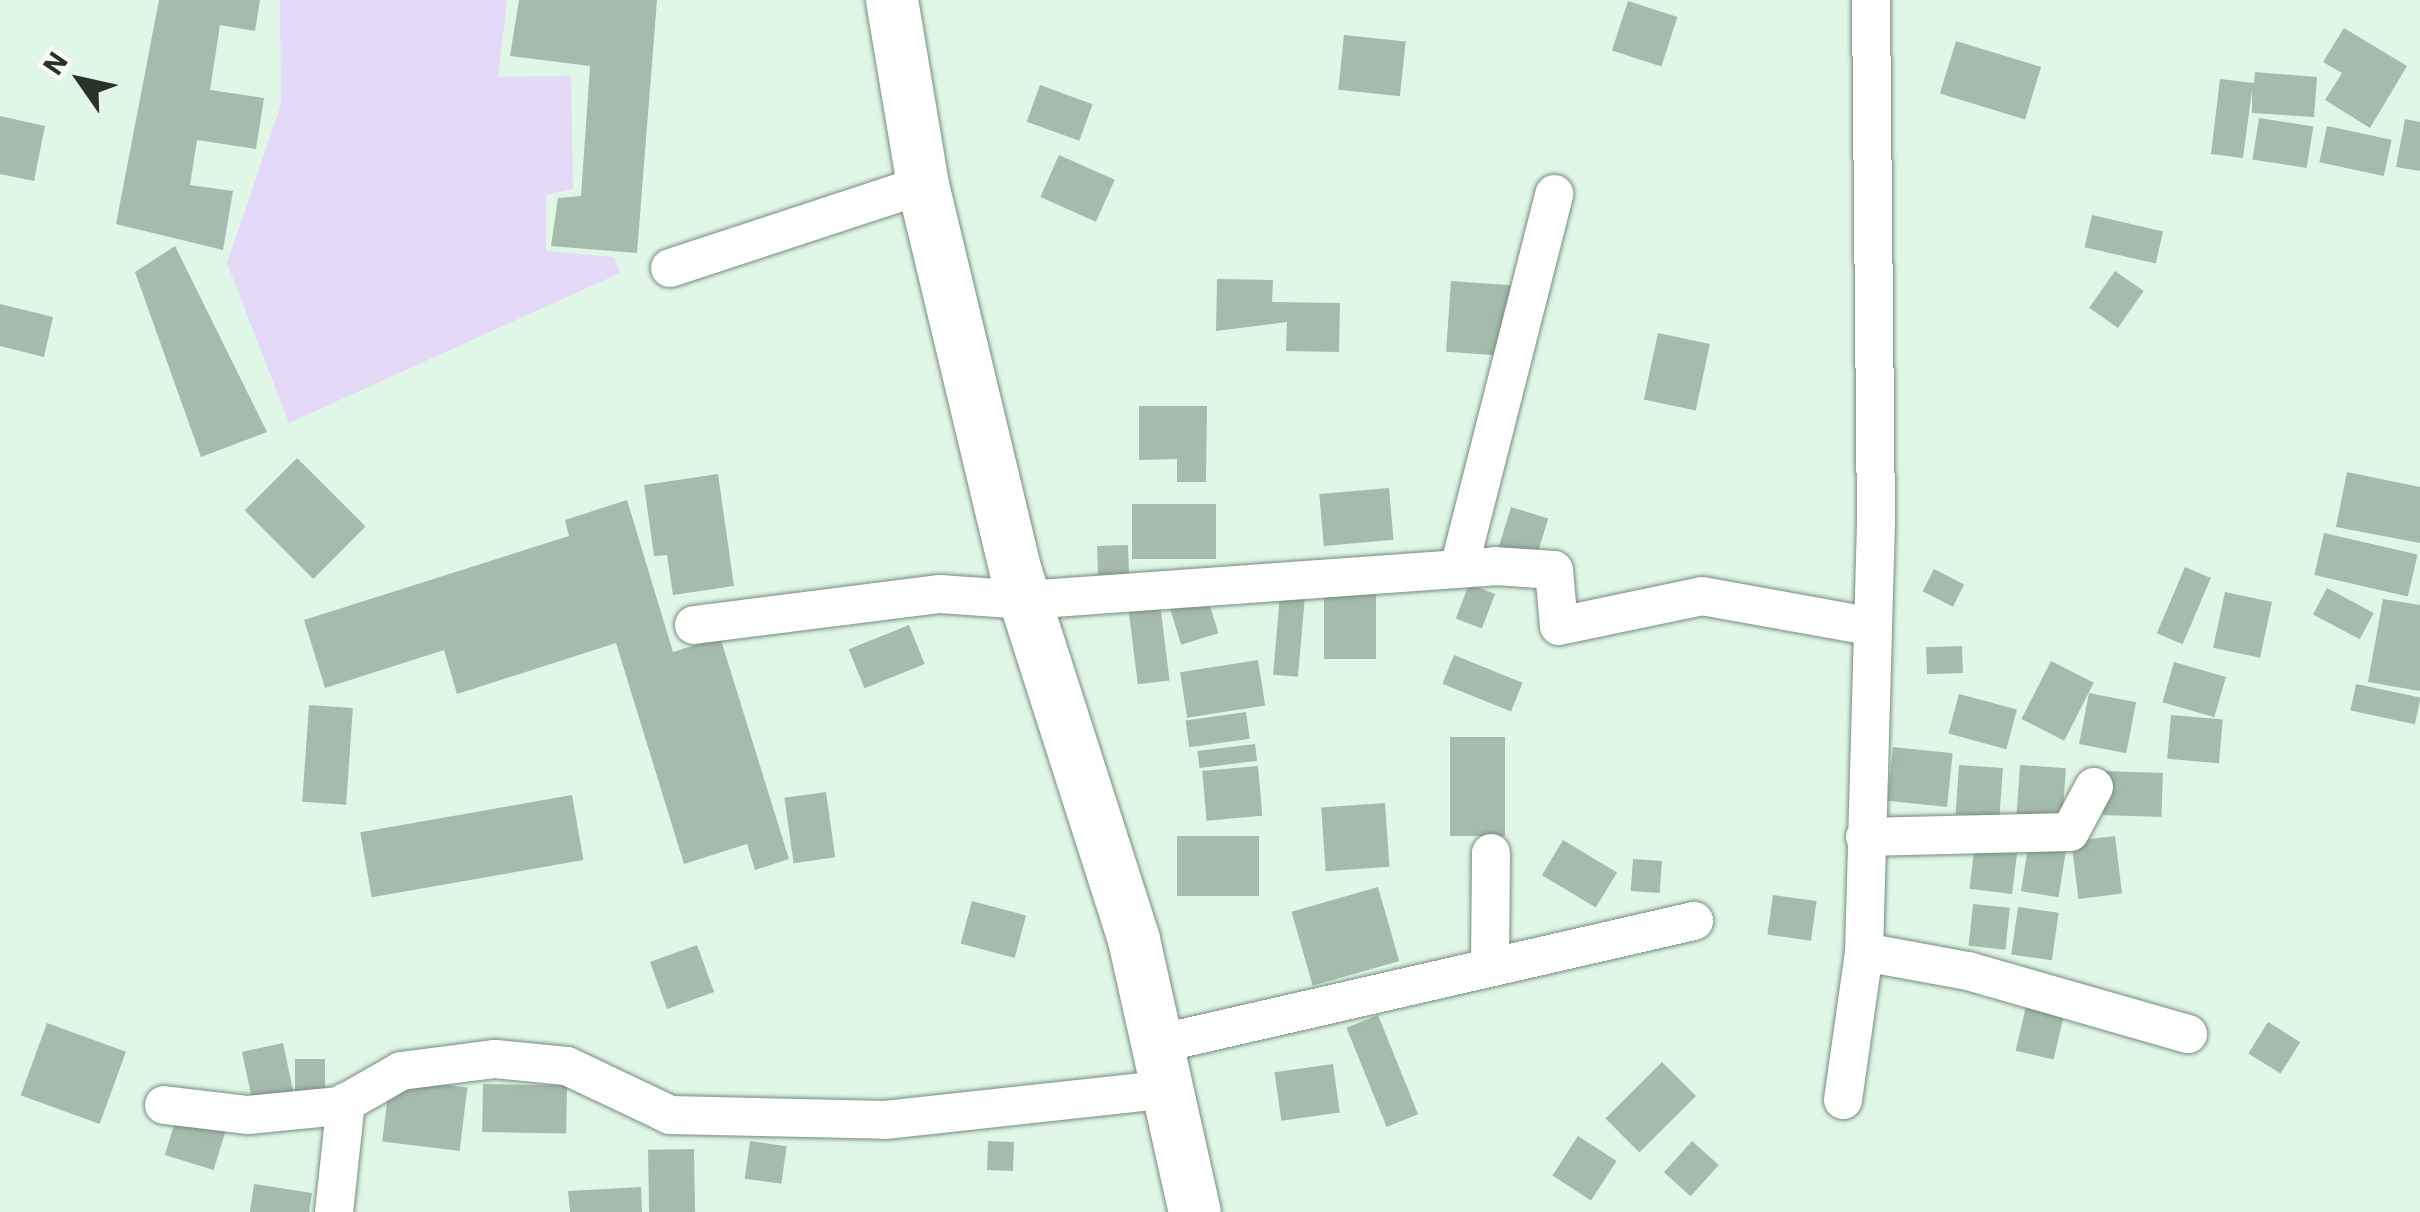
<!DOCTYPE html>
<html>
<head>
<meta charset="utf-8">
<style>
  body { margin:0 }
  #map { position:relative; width:2420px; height:1212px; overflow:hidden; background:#e0f7e7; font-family:"IBM Plex Sans",sans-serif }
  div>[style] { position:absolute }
  .green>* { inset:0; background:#e4d9f6 }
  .building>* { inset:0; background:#a5bbad; transform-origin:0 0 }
  .roads { filter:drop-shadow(0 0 2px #768b7e) drop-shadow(0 0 2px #768b7e) }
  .minor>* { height:38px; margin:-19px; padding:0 19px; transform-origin:19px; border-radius:19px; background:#fff }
  .secondary>* { height:52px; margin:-26px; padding:0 26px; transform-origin:26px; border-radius:26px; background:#fff }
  span { translate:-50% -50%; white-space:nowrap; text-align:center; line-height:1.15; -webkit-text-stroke:8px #fafefb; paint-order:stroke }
  .north { position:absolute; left:30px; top:30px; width:100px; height:100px; -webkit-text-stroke:8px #fafefb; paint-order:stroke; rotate:304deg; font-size:28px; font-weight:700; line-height:40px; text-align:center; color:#28312b }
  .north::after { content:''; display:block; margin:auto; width:35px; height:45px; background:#28312b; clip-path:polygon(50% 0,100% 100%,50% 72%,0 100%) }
</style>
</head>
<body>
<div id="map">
  <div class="green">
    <div style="clip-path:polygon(280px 0,507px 0,498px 77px,571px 76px,573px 189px,546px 195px,546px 251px,614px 257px,620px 273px,289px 423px,227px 263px,281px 105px)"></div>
  </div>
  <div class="building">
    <div style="clip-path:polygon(159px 0,260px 0,255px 31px,220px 25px,210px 90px,264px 98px,256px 149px,197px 140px,190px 185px,233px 191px,223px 250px,116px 224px)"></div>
    <div style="clip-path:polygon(519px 0,657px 0,637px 253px,551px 246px,558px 198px,581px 196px,590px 66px,510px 56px)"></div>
    <div style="left:1628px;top:1px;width:52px;height:52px;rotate:18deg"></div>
    <div style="clip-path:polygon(2344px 28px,2407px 66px,2370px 128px,2325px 100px,2342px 73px,2323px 62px)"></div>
    <div style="left:1344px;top:35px;width:62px;height:55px;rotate:6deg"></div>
    <div style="left:1956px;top:41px;width:89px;height:55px;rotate:17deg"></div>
    <div style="clip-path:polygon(2255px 72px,2317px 77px,2314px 117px,2252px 113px,2252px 90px,2243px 158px,2211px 154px,2220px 79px,2254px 83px)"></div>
    <div style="left:1040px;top:85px;width:56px;height:39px;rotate:20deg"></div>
    <div style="clip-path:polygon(0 116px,45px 126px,34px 181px,0 174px)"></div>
    <div style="left:2259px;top:118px;width:55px;height:42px;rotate:9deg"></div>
    <div style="clip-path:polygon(2405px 119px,2420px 122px,2420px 171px,2396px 167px)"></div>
    <div style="left:2327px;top:126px;width:66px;height:37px;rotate:12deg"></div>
    <div style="left:1059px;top:155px;width:61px;height:46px;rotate:24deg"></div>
    <div style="left:2092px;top:215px;width:73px;height:33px;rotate:13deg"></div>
    <div style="clip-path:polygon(175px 246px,267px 432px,201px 457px,135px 272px)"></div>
    <div style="left:2115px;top:271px;width:35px;height:45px;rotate:35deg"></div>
    <div style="clip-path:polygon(1217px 279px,1273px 280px,1272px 302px,1340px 303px,1339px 352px,1286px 351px,1287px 322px,1216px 331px)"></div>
    <div style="left:1451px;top:281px;width:68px;height:71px;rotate:4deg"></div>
    <div style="clip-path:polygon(0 304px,53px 317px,44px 357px,0 346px)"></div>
    <div style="left:1658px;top:333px;width:53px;height:68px;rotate:12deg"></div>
    <div style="clip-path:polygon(1139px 406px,1207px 406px,1206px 482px,1177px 482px,1177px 459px,1139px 460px)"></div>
    <div style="left:297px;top:458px;width:97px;height:74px;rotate:45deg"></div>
    <div style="clip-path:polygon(2347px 472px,2420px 487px,2420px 543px,2336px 527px)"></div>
    <div style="clip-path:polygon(718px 474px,734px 586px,673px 595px,667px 555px,654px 556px,644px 485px)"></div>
    <div style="left:1389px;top:488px;width:52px;height:70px;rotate:85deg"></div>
    <div style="clip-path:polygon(627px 500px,673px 652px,720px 637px,789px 859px,755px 870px,747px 844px,684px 864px,616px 643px,457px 694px,444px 650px,325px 688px,304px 620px,569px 536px,565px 520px)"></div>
    <div style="left:1132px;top:504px;width:84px;height:55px"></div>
    <div style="left:1511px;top:507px;width:39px;height:43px;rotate:17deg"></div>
    <div style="left:2324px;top:533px;width:96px;height:43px;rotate:13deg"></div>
    <div style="left:1128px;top:545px;width:29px;height:31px;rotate:88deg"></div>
    <div style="left:2185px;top:567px;width:28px;height:72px;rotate:23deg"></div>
    <div style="left:1934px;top:569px;width:34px;height:25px;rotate:27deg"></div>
    <div style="left:1469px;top:584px;width:28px;height:37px;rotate:21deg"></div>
    <div style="left:1324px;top:588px;width:52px;height:71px"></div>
    <div style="left:2327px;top:588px;width:53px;height:30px;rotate:28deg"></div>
    <div style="left:2225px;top:592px;width:48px;height:57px;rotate:12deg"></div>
    <div style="left:1280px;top:595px;width:25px;height:80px;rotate:5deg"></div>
    <div style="left:1207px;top:596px;width:39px;height:39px;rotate:73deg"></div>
    <div style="clip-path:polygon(2383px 599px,2420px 605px,2420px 691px,2368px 682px)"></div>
    <div style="left:1160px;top:603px;width:78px;height:32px;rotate:83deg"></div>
    <div style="left:909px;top:625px;width:42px;height:65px;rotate:68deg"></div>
    <div style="left:1962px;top:646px;width:27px;height:36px;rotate:88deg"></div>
    <div style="left:1454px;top:655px;width:74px;height:31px;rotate:22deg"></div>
    <div style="left:1258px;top:660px;width:46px;height:79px;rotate:81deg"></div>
    <div style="left:2051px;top:661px;width:48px;height:65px;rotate:27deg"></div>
    <div style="left:2174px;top:662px;width:54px;height:42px;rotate:16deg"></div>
    <div style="left:2356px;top:684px;width:66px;height:27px;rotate:12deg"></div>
    <div style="left:2089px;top:693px;width:48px;height:52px;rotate:11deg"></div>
    <div style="left:1959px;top:694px;width:60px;height:41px;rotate:15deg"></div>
    <div style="left:309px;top:705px;width:44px;height:97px;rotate:4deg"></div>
    <div style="left:1246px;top:712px;width:27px;height:61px;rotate:82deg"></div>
    <div style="left:2171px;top:715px;width:52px;height:44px;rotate:5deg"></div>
    <div style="left:1450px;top:737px;width:55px;height:99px"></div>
    <div style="left:1255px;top:744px;width:17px;height:58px;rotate:83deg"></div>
    <div style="left:1893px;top:747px;width:60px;height:54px;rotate:6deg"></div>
    <div style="left:1959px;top:765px;width:44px;height:49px;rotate:4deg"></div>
    <div style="left:2020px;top:765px;width:46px;height:49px;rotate:4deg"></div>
    <div style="left:1258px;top:766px;width:50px;height:56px;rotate:85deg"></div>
    <div style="left:2104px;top:771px;width:59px;height:44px;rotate:2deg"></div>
    <div style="left:826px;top:792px;width:66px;height:42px;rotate:82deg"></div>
    <div style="left:572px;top:795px;width:66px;height:215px;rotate:80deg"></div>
    <div style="left:1385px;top:803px;width:64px;height:64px;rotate:86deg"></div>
    <div style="left:1259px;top:836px;width:60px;height:82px;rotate:90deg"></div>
    <div style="left:2115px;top:836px;width:58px;height:44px;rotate:83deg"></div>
    <div style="left:1563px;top:840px;width:63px;height:41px;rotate:31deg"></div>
    <div style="left:2029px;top:841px;width:38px;height:51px;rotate:9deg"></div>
    <div style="left:1975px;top:843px;width:43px;height:46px;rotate:7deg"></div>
    <div style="left:1633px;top:859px;width:29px;height:32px;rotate:4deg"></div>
    <div style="left:1378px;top:887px;width:77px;height:90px;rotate:74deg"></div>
    <div style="left:1773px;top:895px;width:44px;height:40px;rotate:8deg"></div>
    <div style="left:972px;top:901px;width:56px;height:44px;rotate:15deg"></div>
    <div style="left:1973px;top:904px;width:37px;height:42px;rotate:6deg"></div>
    <div style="left:2018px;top:907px;width:41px;height:48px;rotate:8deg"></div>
    <div style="left:697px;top:945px;width:50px;height:50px;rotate:70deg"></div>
    <div style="left:2026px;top:1006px;width:39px;height:46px;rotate:13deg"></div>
    <div style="left:1378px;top:1015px;width:107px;height:34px;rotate:68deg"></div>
    <div style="left:2268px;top:1022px;width:38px;height:37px;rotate:32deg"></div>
    <div style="left:47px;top:1023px;width:84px;height:77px;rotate:20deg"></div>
    <div style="left:283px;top:1043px;width:54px;height:42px;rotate:78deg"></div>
    <div style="left:295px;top:1059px;width:30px;height:35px"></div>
    <div style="left:1662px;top:1062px;width:48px;height:80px;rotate:45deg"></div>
    <div style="left:1333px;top:1064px;width:49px;height:59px;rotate:82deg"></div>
    <div style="left:390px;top:1078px;width:78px;height:64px;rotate:7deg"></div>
    <div style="left:483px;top:1084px;width:84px;height:48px;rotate:1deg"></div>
    <div style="left:178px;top:1112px;width:51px;height:45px;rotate:17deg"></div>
    <div style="left:1578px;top:1136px;width:46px;height:47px;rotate:33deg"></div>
    <div style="left:750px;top:1141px;width:37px;height:38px;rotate:8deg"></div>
    <div style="left:988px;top:1141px;width:26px;height:29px;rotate:2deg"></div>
    <div style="left:1692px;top:1141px;width:36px;height:42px;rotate:42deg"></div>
    <div style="left:694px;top:1149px;width:63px;height:46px;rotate:89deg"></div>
    <div style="clip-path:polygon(254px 1184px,312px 1193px,309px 1212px,250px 1212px)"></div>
    <div style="clip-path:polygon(641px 1187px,642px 1212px,570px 1212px,568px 1191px)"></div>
  </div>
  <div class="roads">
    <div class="minor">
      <div style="left:670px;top:268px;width:266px;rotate:-18.2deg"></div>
      <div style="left:1459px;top:568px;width:386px;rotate:-75.7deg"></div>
      <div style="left:694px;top:625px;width:248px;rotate:-7.2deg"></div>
      <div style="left:940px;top:594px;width:86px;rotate:4deg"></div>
      <div style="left:1026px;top:600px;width:470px;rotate:-4.1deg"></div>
      <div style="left:1495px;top:566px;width:59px;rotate:3.9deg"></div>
      <div style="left:1554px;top:570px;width:56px;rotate:84.9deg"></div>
      <div style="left:1559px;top:626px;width:146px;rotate:-11.8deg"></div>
      <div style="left:1702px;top:596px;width:170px;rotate:10.2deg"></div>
      <div style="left:1865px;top:837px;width:205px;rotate:-1.4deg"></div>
      <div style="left:2070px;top:832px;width:51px;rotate:-61.9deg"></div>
      <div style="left:1864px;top:952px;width:106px;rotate:10.4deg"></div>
      <div style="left:1968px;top:971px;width:229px;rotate:16deg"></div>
      <div style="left:1490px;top:967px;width:114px;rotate:-89.5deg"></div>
      <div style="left:1162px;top:1043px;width:546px;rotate:-12.92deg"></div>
      <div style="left:1843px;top:1100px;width:149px;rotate:-81.9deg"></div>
      <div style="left:1864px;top:952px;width:429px;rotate:-88.4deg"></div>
      <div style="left:1876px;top:523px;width:523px;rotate:-90.55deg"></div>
      <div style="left:164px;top:1105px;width:85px;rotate:6.8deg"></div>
      <div style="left:248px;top:1115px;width:92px;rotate:-5.6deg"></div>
      <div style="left:340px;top:1106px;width:70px;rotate:-29.8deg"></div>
      <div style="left:401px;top:1071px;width:95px;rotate:-7.3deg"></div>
      <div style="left:495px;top:1059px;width:72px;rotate:5.6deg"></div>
      <div style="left:567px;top:1066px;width:114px;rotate:25.4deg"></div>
      <div style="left:670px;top:1115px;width:215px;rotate:1.3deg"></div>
      <div style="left:885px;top:1120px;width:288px;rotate:-6.2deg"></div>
      <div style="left:334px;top:1212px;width:111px;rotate:-83.8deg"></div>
    </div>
    <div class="secondary">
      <div style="left:892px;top:0;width:188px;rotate:80.5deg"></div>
      <div style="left:923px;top:185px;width:398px;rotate:76.5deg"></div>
      <div style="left:1016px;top:572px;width:386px;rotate:72.2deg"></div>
      <div style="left:1134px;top:940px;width:279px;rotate:77.4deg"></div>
    </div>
  </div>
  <div class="north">N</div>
</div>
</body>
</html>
